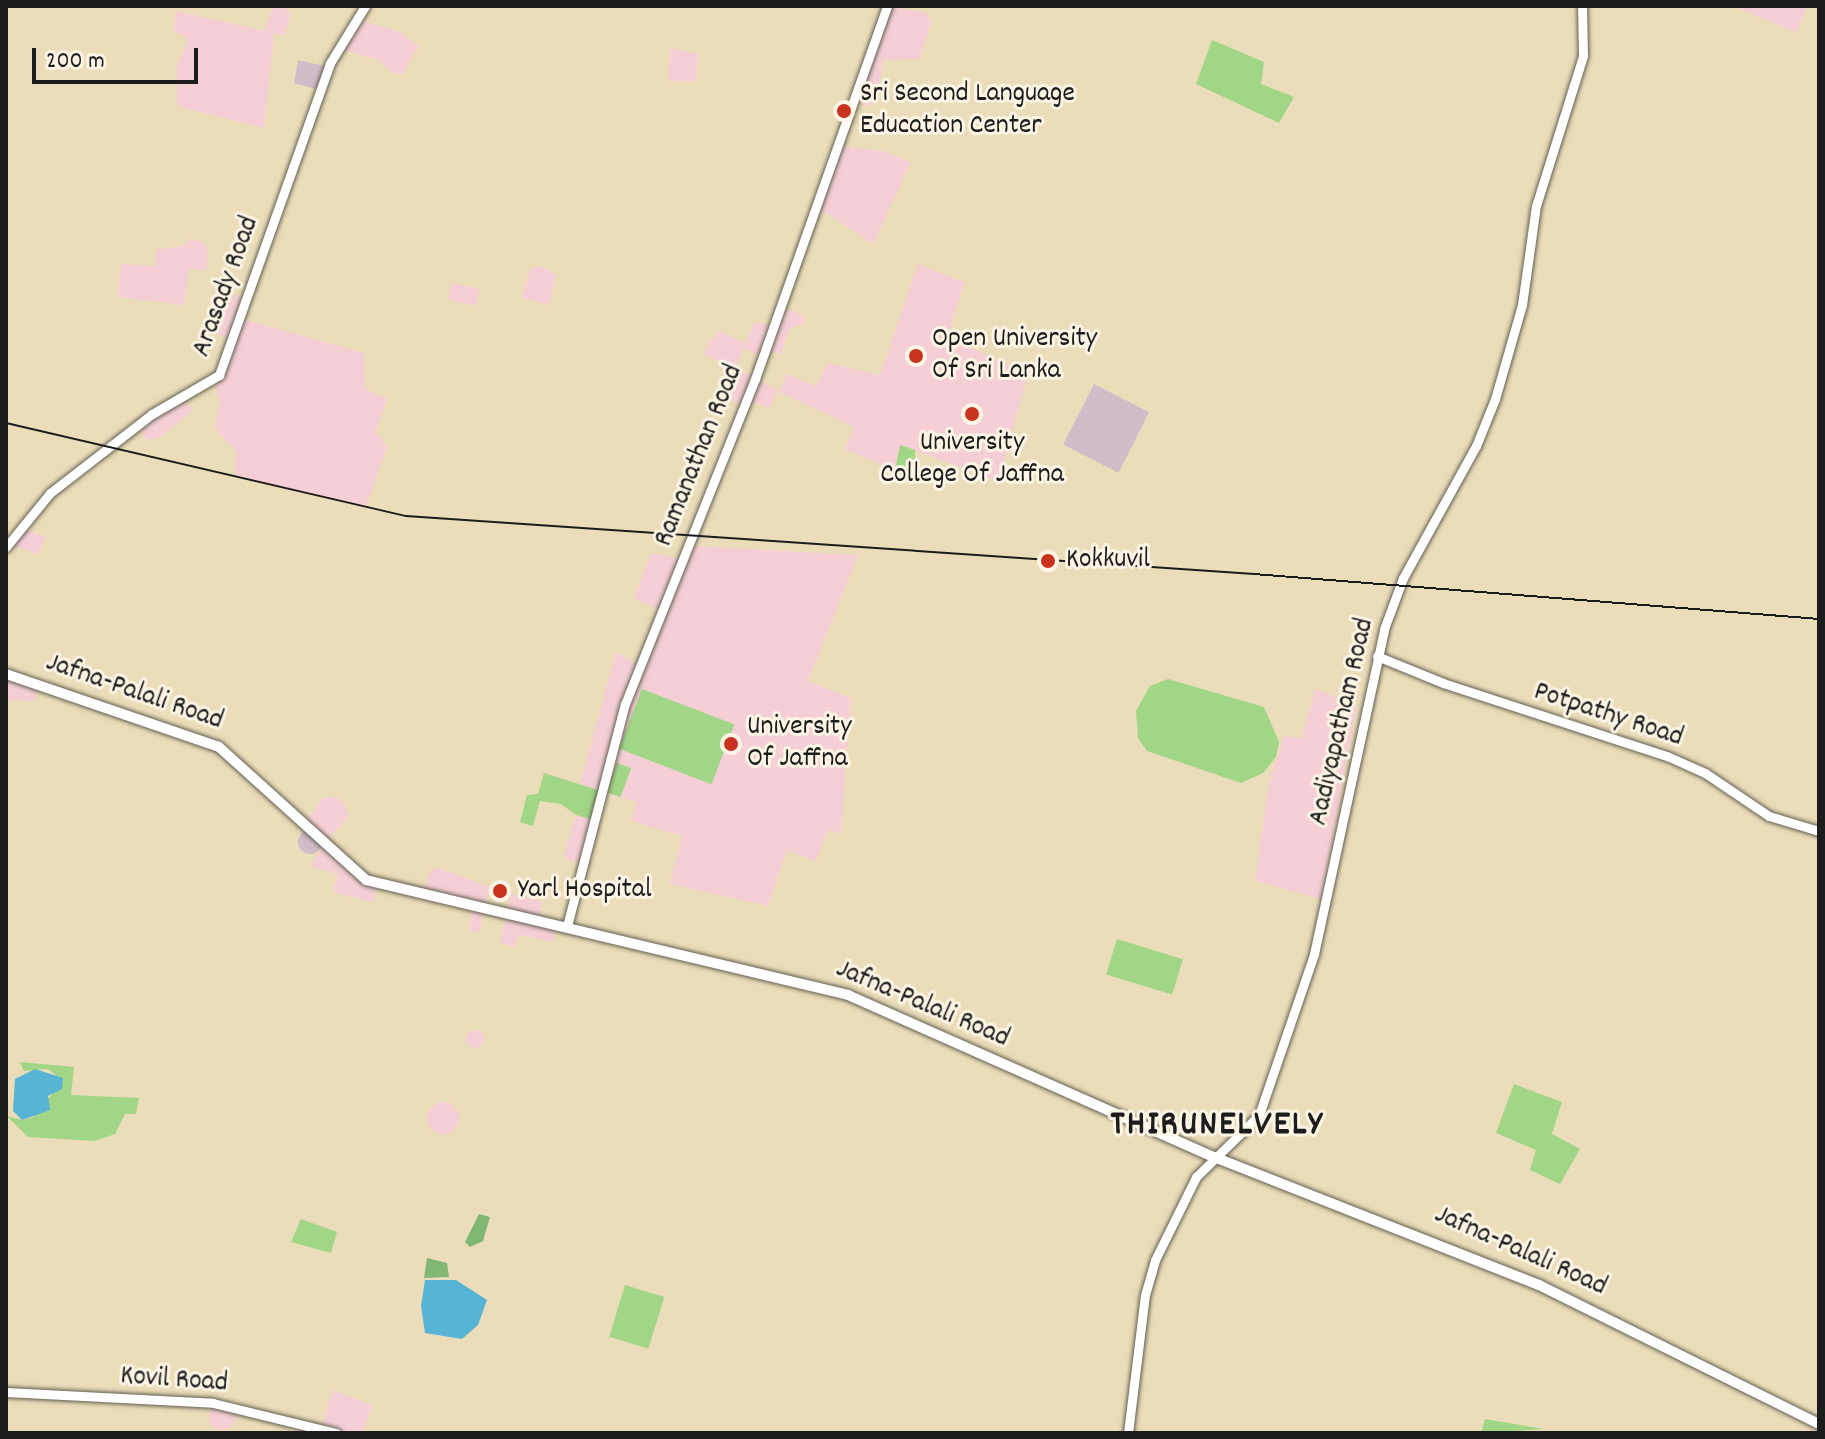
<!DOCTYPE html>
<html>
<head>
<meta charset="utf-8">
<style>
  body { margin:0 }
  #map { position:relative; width:1825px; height:1439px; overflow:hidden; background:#ebddb9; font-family:Dekko,sans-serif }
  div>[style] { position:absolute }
  .built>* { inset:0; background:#f6cfd6; transform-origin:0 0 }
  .round { border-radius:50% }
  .industrial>* { inset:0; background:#d1bdc9; transform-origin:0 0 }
  .green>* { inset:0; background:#a1d687; transform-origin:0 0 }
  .forest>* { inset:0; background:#80b774 }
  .water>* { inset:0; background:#57b4d5 }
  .roads { filter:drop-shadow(0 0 2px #646053) drop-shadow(0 0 2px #646053) }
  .secondary>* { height:9px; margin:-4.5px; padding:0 4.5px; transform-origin:4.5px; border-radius:4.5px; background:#fff }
  .primary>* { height:10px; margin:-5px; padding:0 5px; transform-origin:5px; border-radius:5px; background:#fff }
  .rail>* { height:2px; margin:-1px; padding:0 1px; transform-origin:1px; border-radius:1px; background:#1c1c1c }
  .dots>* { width:22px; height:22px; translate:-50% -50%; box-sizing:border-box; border:4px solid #fcf5e5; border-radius:50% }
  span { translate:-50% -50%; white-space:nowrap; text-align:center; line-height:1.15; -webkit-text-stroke:6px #fcf5e5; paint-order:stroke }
  .poi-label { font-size:28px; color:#1c1c1c }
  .left { translate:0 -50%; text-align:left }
  .street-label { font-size:28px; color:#1c1c1c }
  .district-label { font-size:36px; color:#1c1c1c; font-weight:700; letter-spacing:2px }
  .frame { position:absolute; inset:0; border:8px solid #1c1c1c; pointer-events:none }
  .scale { position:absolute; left:32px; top:48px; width:166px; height:36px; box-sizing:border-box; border:4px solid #1c1c1c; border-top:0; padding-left:10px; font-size:24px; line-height:28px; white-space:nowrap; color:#1c1c1c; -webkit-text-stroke:6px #fcf5e5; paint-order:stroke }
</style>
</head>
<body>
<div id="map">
  <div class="built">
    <div style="clip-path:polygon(887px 6px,927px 13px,931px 22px,920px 59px,883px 60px,877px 98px,869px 106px,854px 100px)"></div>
    <div style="clip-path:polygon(1733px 6px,1807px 6px,1797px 33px)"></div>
    <div style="clip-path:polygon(273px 7px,286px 7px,290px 15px,284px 35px,274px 34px,264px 128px,177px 106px,177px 67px,188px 39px,174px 31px,176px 11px,265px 31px)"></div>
    <div style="clip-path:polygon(359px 20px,401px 32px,418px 46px,403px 74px,390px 72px,381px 61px,338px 48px)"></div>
    <div style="clip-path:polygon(670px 48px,698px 54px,696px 81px,669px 81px)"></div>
    <div style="clip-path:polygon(838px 146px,882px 151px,911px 162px,873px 244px,817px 207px)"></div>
    <div style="clip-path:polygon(191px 239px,206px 244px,208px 256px,206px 270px,189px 269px,184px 305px,118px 297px,121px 264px,156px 266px,157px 249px,180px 247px)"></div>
    <div style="clip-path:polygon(918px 264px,964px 282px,948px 338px,1028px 373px,999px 482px,901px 445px,894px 470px,845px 449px,854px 427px,780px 392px,787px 374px,816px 386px,828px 363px,880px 375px)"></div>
    <div style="clip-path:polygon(543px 267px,556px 275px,549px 305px,522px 298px,530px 268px)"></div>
    <div style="left:452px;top:283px;width:28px;height:17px;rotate:13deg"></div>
    <div style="clip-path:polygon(231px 293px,249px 301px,242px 319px,364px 353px,365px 389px,387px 399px,376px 432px,387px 447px,366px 506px,236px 477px,235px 451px,215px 428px,219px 400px,213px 381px,232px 340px,210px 331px,219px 302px)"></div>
    <div style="clip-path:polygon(781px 307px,803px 315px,804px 324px,789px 329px,781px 354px,766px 349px,763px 357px,743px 348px,735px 368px,777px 390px,769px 408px,747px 400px,743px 407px,725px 395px,735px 367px,704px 355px,708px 343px,720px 331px,745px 343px,755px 322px,774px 326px)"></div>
    <div style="clip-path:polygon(182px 398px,192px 409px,188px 415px,158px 438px,147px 440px,137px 426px)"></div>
    <div style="clip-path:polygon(20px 528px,46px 537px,39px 554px,8px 544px)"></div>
    <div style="clip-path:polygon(693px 546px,858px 555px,808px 681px,851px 698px,841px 834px,829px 830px,815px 861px,787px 850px,768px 906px,670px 884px,682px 836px,631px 821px,636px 802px,604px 792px,623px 724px)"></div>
    <div style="clip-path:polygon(651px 553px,682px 559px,662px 611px,634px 598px)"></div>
    <div style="clip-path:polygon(616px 652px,639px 666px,601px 791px,580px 784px)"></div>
    <div style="clip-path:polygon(6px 674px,38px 685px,34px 701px,6px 700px)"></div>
    <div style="clip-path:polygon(1315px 689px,1357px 706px,1321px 899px,1255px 881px,1269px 783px,1284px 736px,1302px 738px)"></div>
    <div style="clip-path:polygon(333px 797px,343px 801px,349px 816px,325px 843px,353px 869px,379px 883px,373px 902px,333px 892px,338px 874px,310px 866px,325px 843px,305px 824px,322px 798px)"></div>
    <div style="left:576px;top:815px;width:18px;height:45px;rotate:16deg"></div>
    <div style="clip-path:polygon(437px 867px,489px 887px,479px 933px,469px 930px,472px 907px,424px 895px,429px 873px)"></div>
    <div style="clip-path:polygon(511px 894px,542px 901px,541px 921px,556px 924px,553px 942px,518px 935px,515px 947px,500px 943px)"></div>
    <div class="round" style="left:466px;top:1030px;width:18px;height:18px"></div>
    <div class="round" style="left:427px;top:1102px;width:32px;height:32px"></div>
    <div style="clip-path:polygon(332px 1390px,372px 1405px,363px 1433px,321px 1429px)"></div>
    <div class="round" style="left:209px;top:1404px;width:26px;height:26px"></div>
  </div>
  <div class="industrial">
    <div style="clip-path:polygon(298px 60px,329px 67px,319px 90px,294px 83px)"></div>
    <div style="left:1094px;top:384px;width:62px;height:68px;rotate:27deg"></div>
    <div class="round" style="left:298px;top:830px;width:24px;height:24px"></div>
  </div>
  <div class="green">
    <div style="clip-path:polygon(1212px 40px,1264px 62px,1261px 84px,1294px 97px,1279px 123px,1196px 84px)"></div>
    <div style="clip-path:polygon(900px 445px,915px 450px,915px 481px,894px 475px)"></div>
    <div style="clip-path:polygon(1168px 679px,1264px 707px,1279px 742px,1276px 757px,1263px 773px,1241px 783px,1147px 751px,1138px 738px,1136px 711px,1150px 686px)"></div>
    <div style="left:642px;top:689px;width:99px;height:64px;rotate:21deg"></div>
    <div style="left:617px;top:763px;width:15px;height:31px;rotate:20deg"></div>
    <div style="clip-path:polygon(544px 773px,601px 791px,593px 820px,576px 815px,561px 804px,540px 801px,533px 826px,520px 822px,527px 795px,538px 794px)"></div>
    <div style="left:1117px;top:939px;width:69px;height:37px;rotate:17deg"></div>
    <div style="clip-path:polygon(20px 1062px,74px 1067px,71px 1095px,139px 1098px,136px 1114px,125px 1114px,115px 1134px,95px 1141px,28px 1137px,7px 1116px,22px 1120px,33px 1117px,63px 1081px,48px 1069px,24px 1071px)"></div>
    <div style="clip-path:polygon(1514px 1084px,1562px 1102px,1552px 1134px,1580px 1149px,1560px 1184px,1530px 1170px,1536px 1150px,1496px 1133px)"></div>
    <div style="clip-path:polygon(301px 1219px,337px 1232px,331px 1253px,291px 1242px)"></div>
    <div style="left:625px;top:1285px;width:41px;height:54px;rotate:17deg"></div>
    <div style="clip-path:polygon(1485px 1419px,1544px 1429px,1481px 1433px)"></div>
  </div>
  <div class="forest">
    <div style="clip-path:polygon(479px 1214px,490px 1217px,483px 1241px,470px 1247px,465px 1242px)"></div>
    <div style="clip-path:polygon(427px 1258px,447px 1263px,449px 1277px,424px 1278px)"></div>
  </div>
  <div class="water">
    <div style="clip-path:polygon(35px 1069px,63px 1078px,62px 1089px,48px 1096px,50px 1110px,22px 1120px,13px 1111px,15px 1079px)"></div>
    <div style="clip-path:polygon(425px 1280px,456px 1280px,487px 1300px,478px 1325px,462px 1339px,425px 1333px,421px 1306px)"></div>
  </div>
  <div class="roads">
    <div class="secondary">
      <div style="left:6px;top:547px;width:70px;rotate:-50.8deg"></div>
      <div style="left:50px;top:493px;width:129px;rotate:-37.8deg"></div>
      <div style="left:152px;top:414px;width:78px;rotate:-30.2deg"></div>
      <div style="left:219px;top:375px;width:331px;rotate:-70.4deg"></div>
      <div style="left:330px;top:63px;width:67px;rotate:-58.4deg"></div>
      <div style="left:1377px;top:656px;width:71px;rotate:22.2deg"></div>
      <div style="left:1443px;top:683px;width:236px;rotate:18.1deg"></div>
      <div style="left:1667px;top:756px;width:42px;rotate:24.1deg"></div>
      <div style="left:1705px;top:773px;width:77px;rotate:33.9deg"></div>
      <div style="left:1769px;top:816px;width:52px;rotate:16.7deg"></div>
      <div style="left:567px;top:926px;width:229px;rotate:-75.4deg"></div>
      <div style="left:625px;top:704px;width:350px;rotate:-68.2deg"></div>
      <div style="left:755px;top:379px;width:396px;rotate:-70.5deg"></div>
      <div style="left:6px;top:1392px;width:207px;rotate:3deg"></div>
      <div style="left:213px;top:1403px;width:127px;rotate:13.7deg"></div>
      <div style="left:1128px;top:1433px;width:139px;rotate:-83deg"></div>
      <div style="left:1145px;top:1295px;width:36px;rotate:-74deg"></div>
      <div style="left:1155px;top:1260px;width:93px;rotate:-63.7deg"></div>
      <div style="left:1196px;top:1177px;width:88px;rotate:-44.5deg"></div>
      <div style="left:1259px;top:1115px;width:170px;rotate:-71.1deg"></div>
      <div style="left:1314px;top:954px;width:332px;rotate:-77.8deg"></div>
      <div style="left:1384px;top:629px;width:54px;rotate:-69.6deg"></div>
      <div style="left:1403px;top:578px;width:151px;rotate:-61.1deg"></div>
      <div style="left:1476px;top:446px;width:51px;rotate:-68deg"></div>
      <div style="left:1495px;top:399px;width:98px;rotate:-74deg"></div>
      <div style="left:1522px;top:305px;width:100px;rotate:-82deg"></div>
      <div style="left:1536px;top:206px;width:157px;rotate:-72.6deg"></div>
      <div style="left:1583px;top:56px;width:50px;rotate:-91.1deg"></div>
    </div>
    <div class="primary">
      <div style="left:6px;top:674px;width:225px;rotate:18.9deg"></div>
      <div style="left:219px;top:747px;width:198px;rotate:42.1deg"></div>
      <div style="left:366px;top:880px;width:496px;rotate:13.4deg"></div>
      <div style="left:848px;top:995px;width:400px;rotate:23.9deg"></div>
      <div style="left:1214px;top:1157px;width:349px;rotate:21.5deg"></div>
      <div style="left:1539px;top:1285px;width:313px;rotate:26.4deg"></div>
    </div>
  </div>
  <div class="rail">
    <div style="left:6px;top:423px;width:411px;rotate:13.1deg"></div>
    <div style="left:406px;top:516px;width:850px;rotate:3.91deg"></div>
    <div style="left:1254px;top:574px;width:567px;rotate:4.55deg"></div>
  </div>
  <div class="dots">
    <div style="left:844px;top:111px;background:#c8321e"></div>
    <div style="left:916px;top:356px;background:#c8321e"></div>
    <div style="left:972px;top:414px;background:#c8321e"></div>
    <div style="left:1048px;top:561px;background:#c8321e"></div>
    <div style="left:731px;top:744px;background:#c8321e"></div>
    <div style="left:500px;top:891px;background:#c8321e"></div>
  </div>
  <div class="poi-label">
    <span class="left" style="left:860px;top:111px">Sri Second Language<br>Education Center</span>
    <span class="left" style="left:932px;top:356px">Open University<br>Of Sri Lanka</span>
    <span style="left:972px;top:460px">University<br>College Of Jaffna</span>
    <span class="left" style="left:1066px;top:561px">Kokkuvil</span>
    <span class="left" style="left:747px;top:744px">University<br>Of Jaffna</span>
    <span class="left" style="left:518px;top:891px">Yarl Hospital</span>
  </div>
  <div class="street-label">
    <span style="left:227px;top:287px;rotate:-70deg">Arasady Road</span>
    <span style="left:700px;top:456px;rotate:-68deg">Ramanathan Road</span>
    <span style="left:134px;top:693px;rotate:19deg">Jafna-Palali Road</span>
    <span style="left:1608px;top:716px;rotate:18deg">Potpathy Road</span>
    <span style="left:1343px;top:722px;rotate:-77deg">Aadiyapatham Road</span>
    <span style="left:922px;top:1005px;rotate:23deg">Jafna-Palali Road</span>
    <span style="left:1520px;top:1252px;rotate:24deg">Jafna-Palali Road</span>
    <span style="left:174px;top:1381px;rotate:4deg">Kovil Road</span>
  </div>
  <div class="district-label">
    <span style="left:1217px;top:1127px">THIRUNELVELY</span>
  </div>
  <div class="frame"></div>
  <div class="scale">200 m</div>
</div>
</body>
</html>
